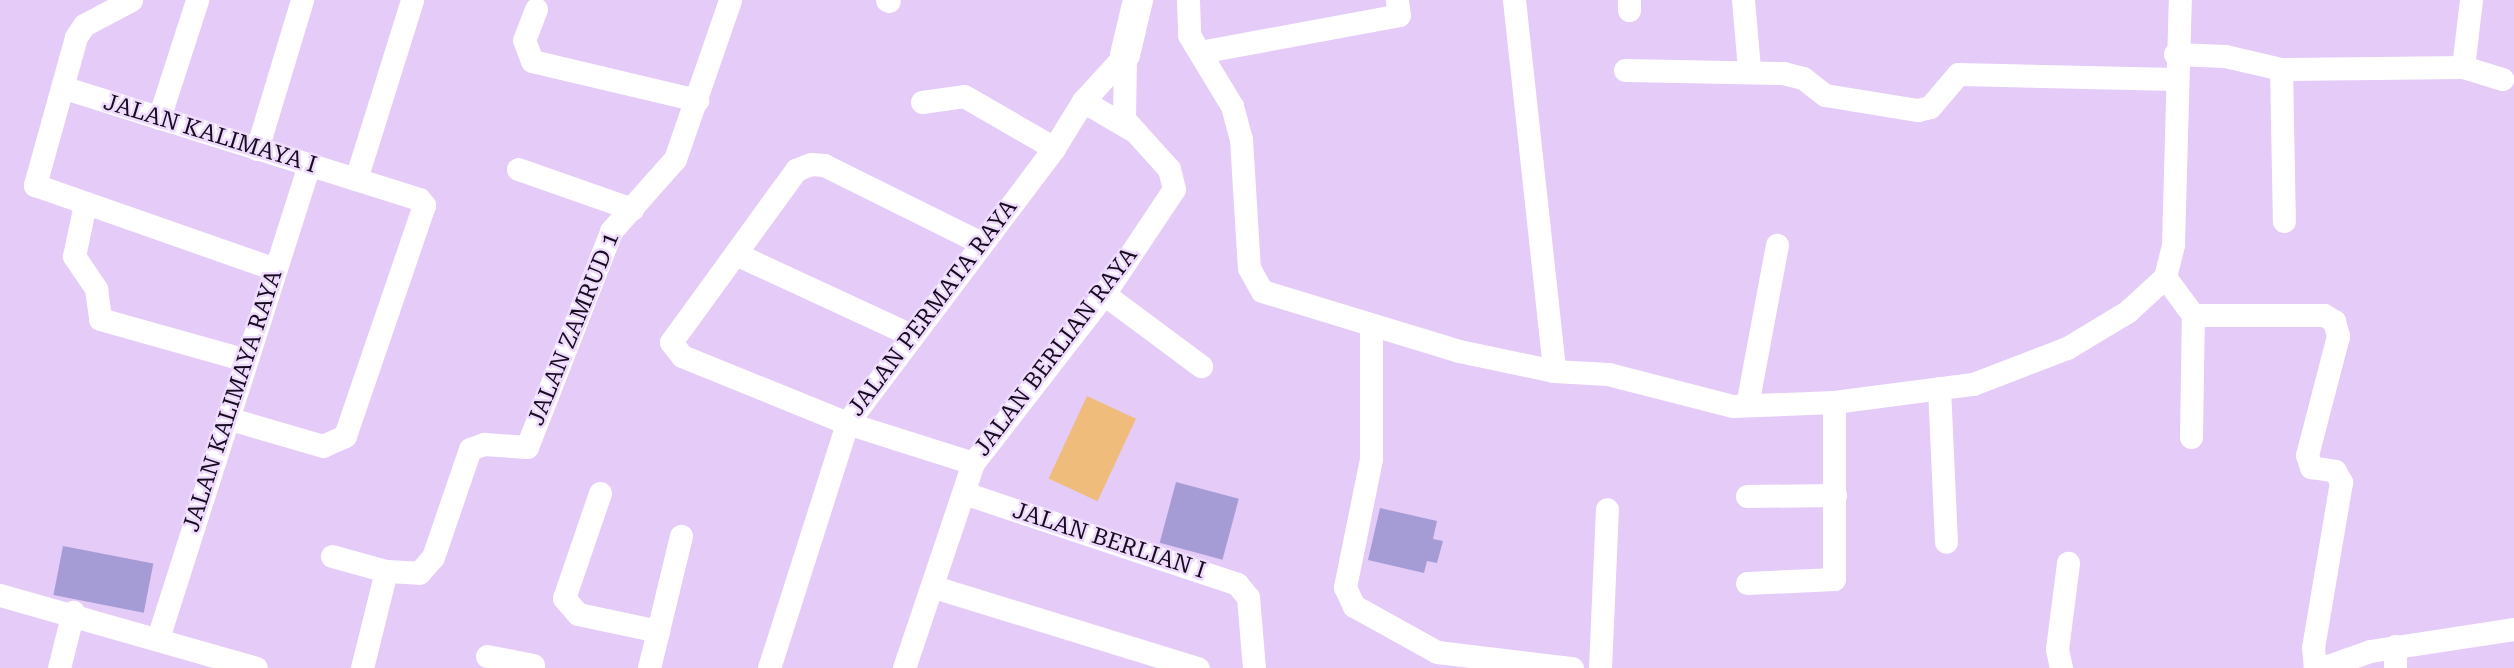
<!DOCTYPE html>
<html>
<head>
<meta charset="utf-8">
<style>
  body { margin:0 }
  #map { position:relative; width:2514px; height:668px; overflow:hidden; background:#e5cbf8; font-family:"Roboto Serif",serif }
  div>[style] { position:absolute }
  .green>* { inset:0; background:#f0bc7c; transform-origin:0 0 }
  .building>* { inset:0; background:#a59cd6; transform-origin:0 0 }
  .minor>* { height:23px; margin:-11.5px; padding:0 11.5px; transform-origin:11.5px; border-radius:11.5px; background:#fff }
  .tertiary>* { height:30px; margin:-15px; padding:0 15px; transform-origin:15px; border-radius:15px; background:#fff }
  span { translate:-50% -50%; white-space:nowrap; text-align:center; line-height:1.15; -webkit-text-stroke:5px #efdbfd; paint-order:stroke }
  .street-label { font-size:23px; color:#170b1f }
</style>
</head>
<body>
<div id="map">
  <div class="green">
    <div style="left:1087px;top:396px;width:54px;height:91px;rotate:25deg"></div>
  </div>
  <div class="building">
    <div style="left:1176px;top:482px;width:65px;height:63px;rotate:15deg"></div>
    <div style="clip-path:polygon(1380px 508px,1437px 521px,1433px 539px,1443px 541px,1437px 563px,1427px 561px,1424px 573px,1368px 560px)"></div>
    <div style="left:63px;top:546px;width:92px;height:50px;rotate:11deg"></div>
  </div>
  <div class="minor">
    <div style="left:131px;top:0;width:53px;rotate:152deg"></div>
    <div style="left:84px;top:25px;width:14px;rotate:124deg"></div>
    <div style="left:76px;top:37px;width:154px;rotate:105.5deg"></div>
    <div style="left:35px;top:185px;width:254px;rotate:19.3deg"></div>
    <div style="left:887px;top:0;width:2px;rotate:27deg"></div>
    <div style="left:1188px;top:0;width:35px;rotate:88deg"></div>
    <div style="left:1189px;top:35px;width:83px;rotate:58.8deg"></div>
    <div style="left:1232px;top:106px;width:34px;rotate:75deg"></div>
    <div style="left:1241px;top:139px;width:129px;rotate:86.5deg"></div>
    <div style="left:1249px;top:268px;width:26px;rotate:61deg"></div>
    <div style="left:1262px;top:291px;width:206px;rotate:16.9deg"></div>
    <div style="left:1459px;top:351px;width:97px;rotate:11.9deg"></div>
    <div style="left:1554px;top:371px;width:54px;rotate:3.2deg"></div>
    <div style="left:1608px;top:374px;width:129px;rotate:14.4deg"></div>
    <div style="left:1733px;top:406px;width:101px;rotate:-2.3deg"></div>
    <div style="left:1834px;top:402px;width:140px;rotate:-7.4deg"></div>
    <div style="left:1973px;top:384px;width:101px;rotate:-21deg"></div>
    <div style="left:2067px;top:348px;width:70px;rotate:-31deg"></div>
    <div style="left:2127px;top:312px;width:52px;rotate:-42.6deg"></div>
    <div style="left:2165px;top:277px;width:34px;rotate:-76deg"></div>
    <div style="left:2173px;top:244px;width:244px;rotate:-88.4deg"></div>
    <div style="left:1514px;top:0;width:373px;rotate:83.8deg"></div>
    <div style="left:1629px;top:0;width:10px;rotate:90deg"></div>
    <div style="left:1743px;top:0;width:68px;rotate:85deg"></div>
    <div style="left:536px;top:9px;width:33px;rotate:111deg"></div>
    <div style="left:524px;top:40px;width:22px;rotate:69deg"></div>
    <div style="left:532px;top:61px;width:170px;rotate:13.3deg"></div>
    <div style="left:1200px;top:52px;width:202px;rotate:-10.5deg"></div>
    <div style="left:1399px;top:15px;width:15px;rotate:-98deg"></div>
    <div style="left:2175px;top:54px;width:50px;rotate:2.3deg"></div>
    <div style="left:2225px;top:56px;width:57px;rotate:13.1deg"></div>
    <div style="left:2281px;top:69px;width:182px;rotate:-0.6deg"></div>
    <div style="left:2463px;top:67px;width:67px;rotate:-83.2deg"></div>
    <div style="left:2463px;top:67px;width:41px;rotate:17.1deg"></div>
    <div style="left:2281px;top:69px;width:152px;rotate:88.9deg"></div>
    <div style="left:1625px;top:70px;width:158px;rotate:1.1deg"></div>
    <div style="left:1783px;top:73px;width:21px;rotate:14deg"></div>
    <div style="left:1803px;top:78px;width:28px;rotate:38deg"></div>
    <div style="left:1825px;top:95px;width:94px;rotate:9.2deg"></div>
    <div style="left:1918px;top:110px;width:12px;rotate:-14deg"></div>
    <div style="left:1930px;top:107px;width:43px;rotate:-49.7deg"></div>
    <div style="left:1958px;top:74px;width:217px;rotate:1.3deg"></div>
    <div style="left:65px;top:88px;width:371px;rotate:17.4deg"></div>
    <div style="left:419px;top:199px;width:8px;rotate:50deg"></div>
    <div style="left:424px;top:205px;width:244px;rotate:108.9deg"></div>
    <div style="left:345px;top:436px;width:24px;rotate:156deg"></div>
    <div style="left:323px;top:446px;width:100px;rotate:-163.7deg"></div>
    <div style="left:1083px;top:101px;width:59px;rotate:30.5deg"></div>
    <div style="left:922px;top:102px;width:42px;rotate:-8.1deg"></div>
    <div style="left:964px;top:96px;width:104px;rotate:30deg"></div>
    <div style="left:159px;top:118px;width:124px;rotate:-72.1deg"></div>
    <div style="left:257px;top:149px;width:156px;rotate:-73.2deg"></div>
    <div style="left:518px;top:169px;width:121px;rotate:19.3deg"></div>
    <div style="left:356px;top:179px;width:188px;rotate:-72.6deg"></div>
    <div style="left:85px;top:204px;width:53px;rotate:101.9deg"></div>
    <div style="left:74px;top:256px;width:40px;rotate:56deg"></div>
    <div style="left:96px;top:289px;width:30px;rotate:82deg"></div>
    <div style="left:100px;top:319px;width:152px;rotate:15.7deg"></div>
    <div style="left:738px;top:255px;width:188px;rotate:24.8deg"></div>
    <div style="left:2165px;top:277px;width:47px;rotate:53.6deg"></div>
    <div style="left:2193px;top:315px;width:131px"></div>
    <div style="left:2324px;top:315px;width:12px;rotate:31deg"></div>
    <div style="left:2334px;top:321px;width:16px;rotate:75deg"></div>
    <div style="left:2338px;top:336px;width:123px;rotate:104.6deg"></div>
    <div style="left:2307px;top:455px;width:13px;rotate:72deg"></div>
    <div style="left:2311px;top:467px;width:24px;rotate:9deg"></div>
    <div style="left:2335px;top:471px;width:13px;rotate:61deg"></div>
    <div style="left:2341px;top:482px;width:167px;rotate:99.6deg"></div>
    <div style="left:2313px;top:647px;width:21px;rotate:85deg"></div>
    <div style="left:1104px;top:294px;width:121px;rotate:36.6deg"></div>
    <div style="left:1371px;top:326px;width:133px;rotate:90deg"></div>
    <div style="left:1371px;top:459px;width:131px;rotate:101.5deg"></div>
    <div style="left:1345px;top:587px;width:21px;rotate:65deg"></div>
    <div style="left:1354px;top:606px;width:95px;rotate:29deg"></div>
    <div style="left:1437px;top:652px;width:136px;rotate:6.8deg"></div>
    <div style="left:1939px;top:388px;width:154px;rotate:87.4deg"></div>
    <div style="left:1747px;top:405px;width:163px;rotate:-79.4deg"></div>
    <div style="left:2191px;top:437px;width:122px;rotate:-89.1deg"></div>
    <div style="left:973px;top:463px;width:132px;rotate:-162.4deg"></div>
    <div style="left:847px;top:423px;width:178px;rotate:-157.9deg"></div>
    <div style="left:682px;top:356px;width:18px;rotate:-128deg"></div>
    <div style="left:671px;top:342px;width:213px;rotate:-54deg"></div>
    <div style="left:796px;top:170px;width:16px;rotate:-22deg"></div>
    <div style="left:811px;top:164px;width:13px;rotate:4deg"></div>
    <div style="left:824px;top:165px;width:175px;rotate:26.4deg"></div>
    <div style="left:600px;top:493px;width:111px;rotate:108.9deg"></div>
    <div style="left:564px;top:598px;width:21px;rotate:49deg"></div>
    <div style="left:578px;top:614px;width:82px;rotate:12deg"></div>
    <div style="left:964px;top:493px;width:288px;rotate:18.4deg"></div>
    <div style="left:1237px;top:584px;width:17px;rotate:50deg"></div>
    <div style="left:1248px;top:597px;width:71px;rotate:85.2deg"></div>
    <div style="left:1747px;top:496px;width:88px;rotate:-0.7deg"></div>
    <div style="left:332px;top:556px;width:56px;rotate:15.5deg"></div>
    <div style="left:386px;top:571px;width:33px;rotate:3deg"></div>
    <div style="left:419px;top:573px;width:21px;rotate:-49deg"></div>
    <div style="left:433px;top:557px;width:114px;rotate:-71.1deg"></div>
    <div style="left:470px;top:449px;width:15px;rotate:-20deg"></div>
    <div style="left:484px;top:444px;width:43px;rotate:4deg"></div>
    <div style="left:527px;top:447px;width:232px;rotate:-68.7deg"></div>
    <div style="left:611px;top:231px;width:96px;rotate:-48.4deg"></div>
    <div style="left:675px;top:159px;width:168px;rotate:-70.9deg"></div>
    <div style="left:1747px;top:583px;width:87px;rotate:-2.6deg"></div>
    <div style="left:1834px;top:579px;width:177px;rotate:-90deg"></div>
    <div style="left:934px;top:587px;width:276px;rotate:17.1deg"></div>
    <div style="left:0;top:595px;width:266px;rotate:15.9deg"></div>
    <div style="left:158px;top:638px;width:497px;rotate:-72.3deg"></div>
    <div style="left:2395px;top:646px;width:22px;rotate:90deg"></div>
    <div style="left:487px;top:656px;width:47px;rotate:11.1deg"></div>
    <div style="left:59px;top:668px;width:58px;rotate:-76deg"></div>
    <div style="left:362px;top:668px;width:100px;rotate:-76.1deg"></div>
    <div style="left:649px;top:668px;width:136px;rotate:-76.4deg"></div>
    <div style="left:769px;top:668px;width:257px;rotate:-72.3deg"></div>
    <div style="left:847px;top:423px;width:344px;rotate:-53deg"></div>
    <div style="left:1054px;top:148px;width:55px;rotate:-58.3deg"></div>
    <div style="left:1083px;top:101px;width:62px;rotate:-47.6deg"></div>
    <div style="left:904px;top:668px;width:216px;rotate:-71.4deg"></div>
    <div style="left:973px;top:463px;width:214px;rotate:-52.2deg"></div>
    <div style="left:1104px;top:294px;width:126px;rotate:-56.3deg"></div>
    <div style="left:1174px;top:189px;width:21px;rotate:-104deg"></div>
    <div style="left:1169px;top:169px;width:67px;rotate:-132deg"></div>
    <div style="left:1124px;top:119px;width:64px;rotate:-89.1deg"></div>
    <div style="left:1600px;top:668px;width:159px;rotate:-87.5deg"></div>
    <div style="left:2061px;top:668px;width:19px;rotate:-102deg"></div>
    <div style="left:2057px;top:649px;width:87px;rotate:-82.7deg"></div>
    <div style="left:2322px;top:668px;width:51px;rotate:-19.5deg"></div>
    <div style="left:2370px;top:651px;width:146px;rotate:-8.7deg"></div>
  </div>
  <div class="tertiary">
    <div style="left:1125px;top:55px;width:57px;rotate:-76.7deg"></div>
  </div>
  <div class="street-label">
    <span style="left:210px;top:134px;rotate:17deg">JALAN KALIMAYA I</span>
    <span style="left:933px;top:308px;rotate:-53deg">JALAN PERMATA RAYA</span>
    <span style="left:574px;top:329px;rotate:-68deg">JALAN ZAMRUD 1</span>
    <span style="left:1056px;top:352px;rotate:-53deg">JALAN BERLIAN RAYA</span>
    <span style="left:233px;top:401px;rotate:-72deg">JALAN KALIMAYA RAYA</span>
    <span style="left:1109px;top:541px;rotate:18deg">JALAN BERLIAN I</span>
  </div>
</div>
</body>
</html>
